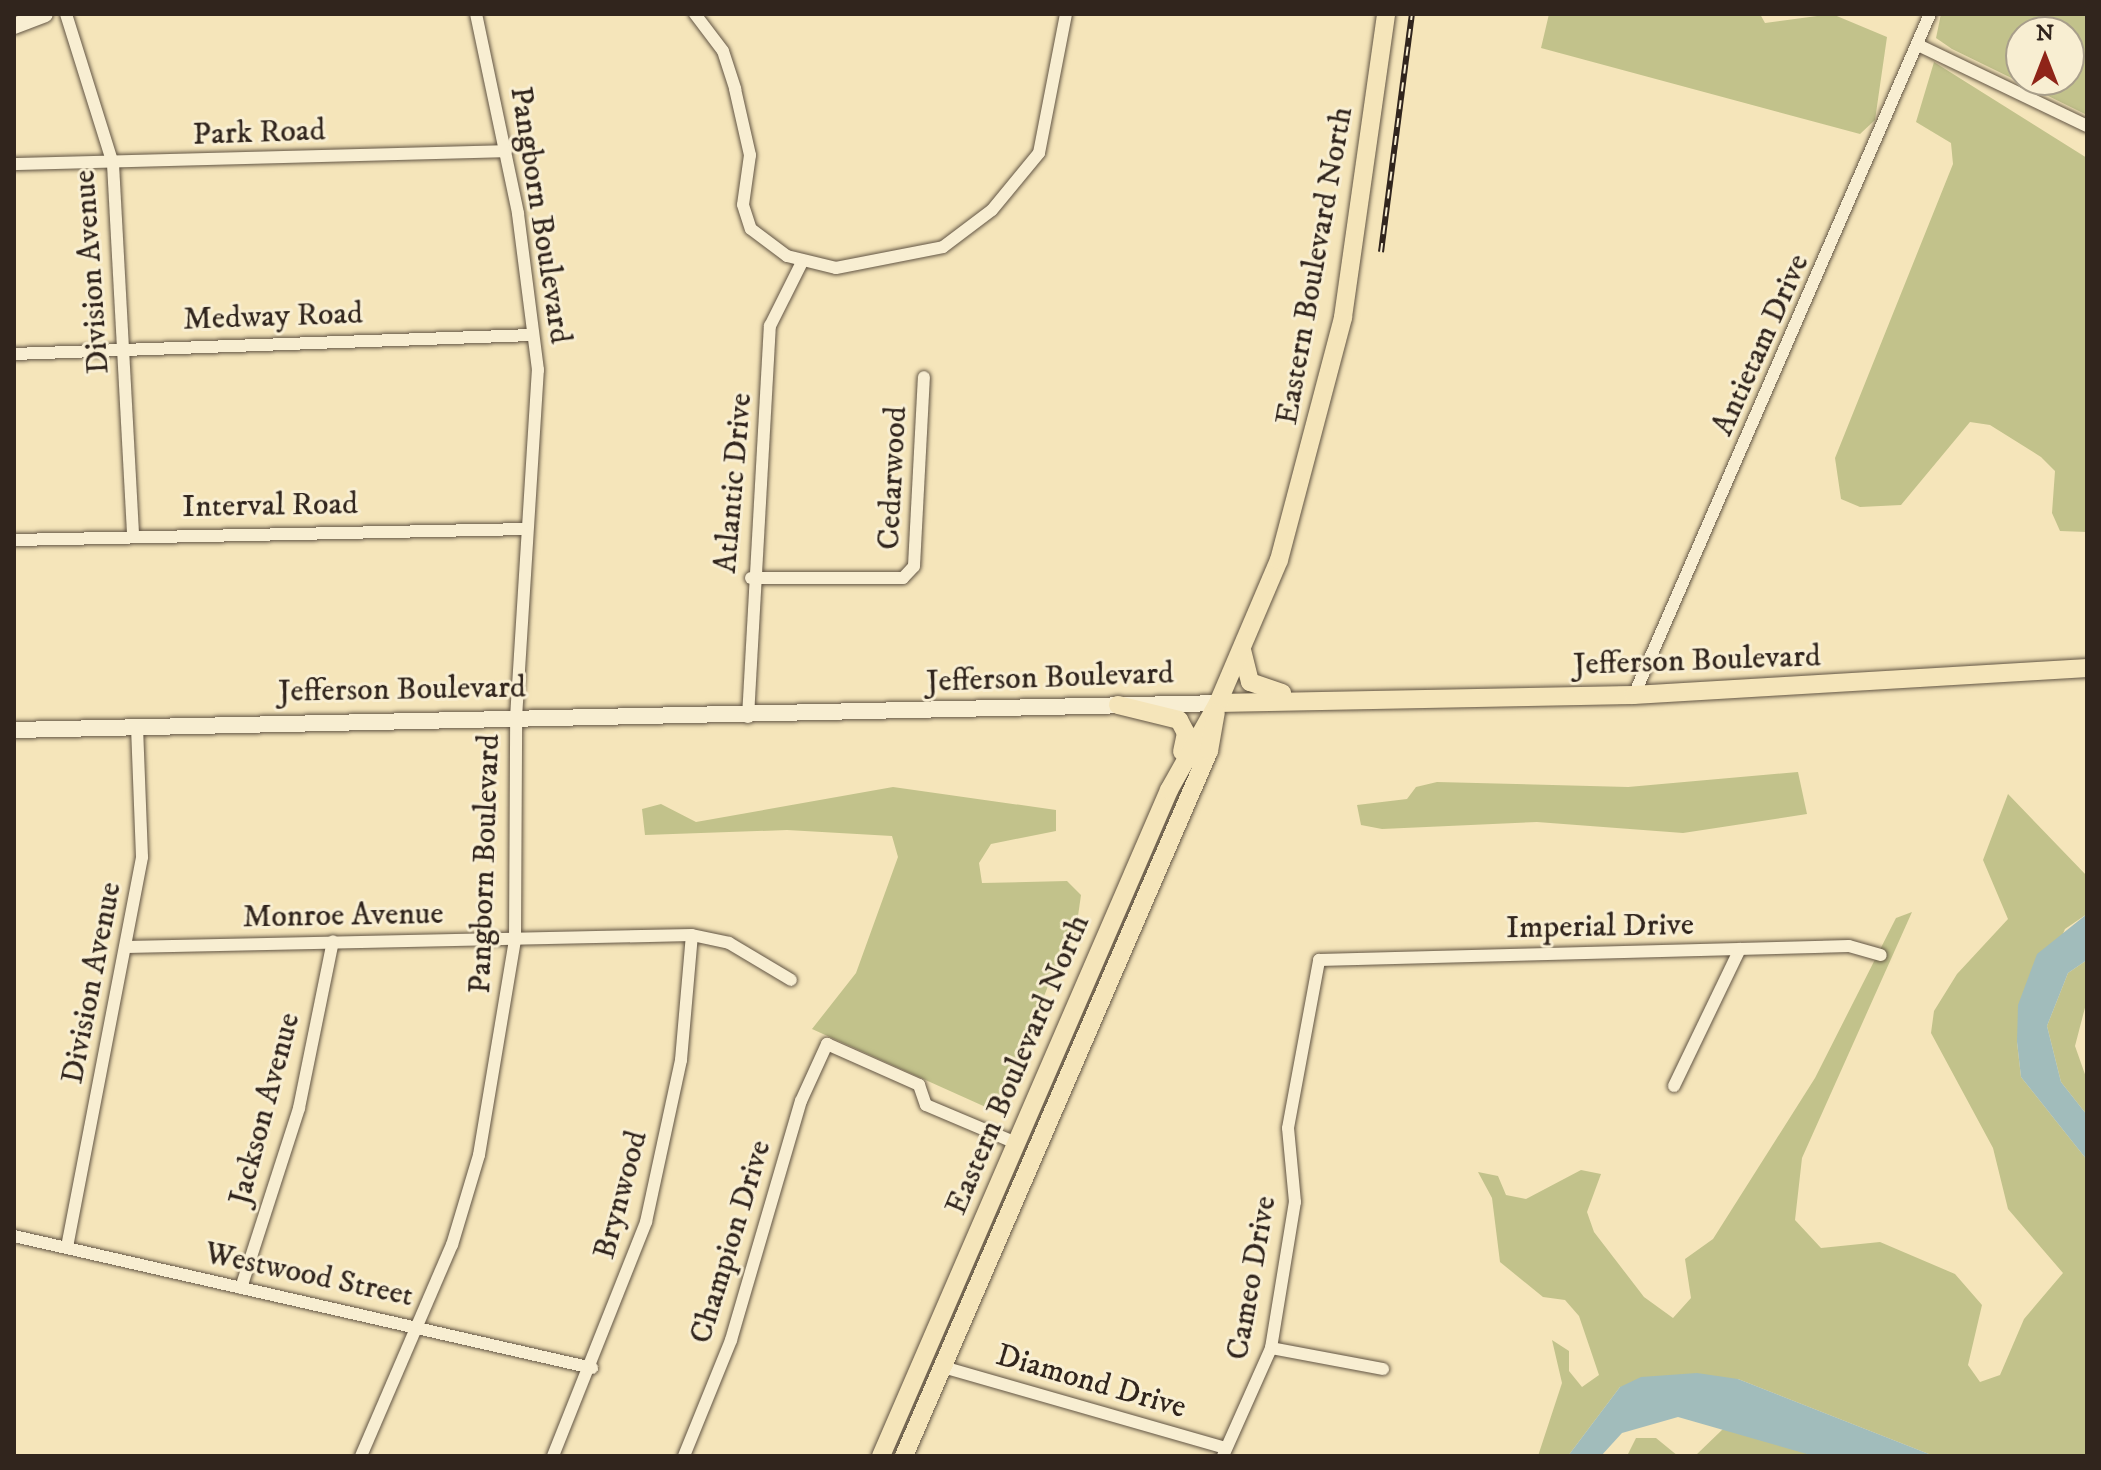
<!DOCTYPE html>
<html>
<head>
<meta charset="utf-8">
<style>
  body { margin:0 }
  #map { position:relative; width:2101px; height:1470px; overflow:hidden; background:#f5e5ba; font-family:"IM FELL DW Pica",serif }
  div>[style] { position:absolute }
  .green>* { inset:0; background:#c2c28b }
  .water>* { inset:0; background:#a1bcbb }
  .roads { filter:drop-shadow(0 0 2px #625544) drop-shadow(0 0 2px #625544) }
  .street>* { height:12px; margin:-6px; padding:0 6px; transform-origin:6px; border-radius:6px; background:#f8eed2 }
  .secondary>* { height:16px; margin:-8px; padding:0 8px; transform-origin:8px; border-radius:8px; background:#f8eed2 }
  .primary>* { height:18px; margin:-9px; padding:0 9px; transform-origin:9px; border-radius:9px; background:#f5e5ba }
  .rail>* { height:6px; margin-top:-3px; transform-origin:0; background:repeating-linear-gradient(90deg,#f8eed2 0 9px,#31251d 0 18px); box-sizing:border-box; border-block:2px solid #31251d }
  span { translate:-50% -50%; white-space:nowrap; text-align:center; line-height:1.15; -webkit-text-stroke:6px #f8eed2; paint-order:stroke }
  .street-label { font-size:32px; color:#31251d }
  .frame { position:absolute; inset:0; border:16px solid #31251d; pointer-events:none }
  .north { position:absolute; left:2005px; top:16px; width:80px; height:80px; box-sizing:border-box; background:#f8eed2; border:2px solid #a89e8a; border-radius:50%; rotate:0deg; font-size:22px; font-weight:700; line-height:32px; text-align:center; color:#31251d }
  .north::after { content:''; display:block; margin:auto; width:28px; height:36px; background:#8f2418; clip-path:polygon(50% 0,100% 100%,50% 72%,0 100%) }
</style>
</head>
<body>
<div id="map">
  <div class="green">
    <div style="clip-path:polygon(1549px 14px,1760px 14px,1765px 23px,1832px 14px,1887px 37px,1875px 120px,1860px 134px,1541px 48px)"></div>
    <div style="clip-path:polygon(evenodd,1941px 14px,2087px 14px,2087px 115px,1952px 49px,1936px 38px,1941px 14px,2069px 32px,2069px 80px,2021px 80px,2021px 32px,2069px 32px)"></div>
    <div style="clip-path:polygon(1934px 62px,2087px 158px,2087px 532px,2060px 531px,2052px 513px,2055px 471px,2041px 457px,1990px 425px,1970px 422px,1901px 505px,1860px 507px,1841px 499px,1835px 458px,1953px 164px,1951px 143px,1916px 122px)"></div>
    <div style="clip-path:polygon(1798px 772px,1807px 814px,1683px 833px,1537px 822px,1382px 829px,1361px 825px,1357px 805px,1407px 799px,1416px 787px,1437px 782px,1628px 787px)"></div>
    <div style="clip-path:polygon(893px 787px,1056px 810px,1056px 831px,991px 844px,979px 863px,982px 883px,1067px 881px,1081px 895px,1075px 937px,1053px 973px,999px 1113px,812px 1029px,856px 973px,898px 857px,892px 836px,787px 830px,645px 835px,642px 809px,661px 804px,696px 822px)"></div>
    <div style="clip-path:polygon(2008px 794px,2087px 876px,2087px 914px,2065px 929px,2017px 1042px,2021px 1077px,2087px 1160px,2087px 1456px,1934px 1456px,1738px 1379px,1620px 1387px,1568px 1456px,1538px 1456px,1562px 1383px,1552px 1340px,1569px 1351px,1569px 1371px,1582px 1387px,1599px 1375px,1579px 1316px,1565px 1300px,1543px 1297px,1500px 1262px,1492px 1198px,1478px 1172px,1498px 1176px,1506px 1195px,1526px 1199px,1581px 1170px,1601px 1174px,1587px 1212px,1594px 1232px,1644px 1297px,1673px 1318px,1691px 1298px,1685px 1259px,1713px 1239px,1815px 1078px,1896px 918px,1912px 912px,1802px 1158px,1795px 1220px,1821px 1248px,1880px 1242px,1955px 1274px,1982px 1305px,1968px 1365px,1980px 1382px,2000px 1375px,2024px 1319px,2063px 1273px,2008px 1209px,1993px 1148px,1931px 1033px,1934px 1011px,1957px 974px,2008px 919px,1983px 860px)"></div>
    <div style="clip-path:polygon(2087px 960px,2087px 1000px,2075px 1046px,2087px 1080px,2087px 1115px,2061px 1082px,2047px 1026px,2068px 973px)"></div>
    <div style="clip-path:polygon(1723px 1429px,1764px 1438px,1814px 1456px,1695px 1456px)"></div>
    <div style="clip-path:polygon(1636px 1438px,1656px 1438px,1678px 1456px,1627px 1456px)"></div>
  </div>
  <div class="water">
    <div style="clip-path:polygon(2087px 914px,2087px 960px,2068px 973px,2047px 1026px,2061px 1082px,2087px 1115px,2087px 1160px,2021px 1077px,2017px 1042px,2018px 1005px,2037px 954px)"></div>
    <div style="clip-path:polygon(1697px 1373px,1738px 1379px,1934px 1456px,1814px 1456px,1678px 1417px,1622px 1433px,1601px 1456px,1568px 1456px,1620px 1387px,1641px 1377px)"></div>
  </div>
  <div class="roads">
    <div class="street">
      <div style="left:66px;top:14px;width:157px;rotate:72.6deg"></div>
      <div style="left:113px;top:164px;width:371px;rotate:86.9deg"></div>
      <div style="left:695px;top:14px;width:46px;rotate:52.9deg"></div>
      <div style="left:723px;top:51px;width:40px;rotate:72deg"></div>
      <div style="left:735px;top:89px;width:68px;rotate:77.2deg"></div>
      <div style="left:750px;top:155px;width:50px;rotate:98deg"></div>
      <div style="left:743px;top:205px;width:25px;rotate:72deg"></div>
      <div style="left:751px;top:229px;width:45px;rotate:36.9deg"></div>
      <div style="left:787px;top:256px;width:50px;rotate:13.8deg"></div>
      <div style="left:836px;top:268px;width:109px;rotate:-11.1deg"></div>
      <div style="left:943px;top:247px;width:61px;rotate:-37.1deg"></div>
      <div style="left:992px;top:210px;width:74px;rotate:-50.5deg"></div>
      <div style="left:1039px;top:153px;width:142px;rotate:-79deg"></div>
      <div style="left:1920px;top:46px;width:185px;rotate:25.6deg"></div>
      <div style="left:14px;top:164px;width:492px;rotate:-1.5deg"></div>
      <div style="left:14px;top:354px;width:519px;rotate:-2.1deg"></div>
      <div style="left:14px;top:540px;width:513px;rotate:-1.23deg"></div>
      <div style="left:751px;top:578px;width:152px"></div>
      <div style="left:903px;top:578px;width:16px;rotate:-47deg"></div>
      <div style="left:914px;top:566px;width:189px;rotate:-87deg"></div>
      <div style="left:1634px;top:695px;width:743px;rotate:-66.51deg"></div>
      <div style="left:748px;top:717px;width:392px;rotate:-86.8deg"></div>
      <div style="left:770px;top:326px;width:72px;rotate:-63.4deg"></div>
      <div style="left:126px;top:947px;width:566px;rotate:-1.21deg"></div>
      <div style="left:692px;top:935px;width:38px;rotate:12deg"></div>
      <div style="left:729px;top:943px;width:72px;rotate:30.8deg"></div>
      <div style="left:1674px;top:1086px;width:152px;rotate:-64.3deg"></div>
      <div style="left:14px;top:1236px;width:593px;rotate:12.86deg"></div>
      <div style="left:67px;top:1247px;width:397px;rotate:-79.1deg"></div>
      <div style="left:142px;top:857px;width:132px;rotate:-92.2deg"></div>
      <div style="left:241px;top:1288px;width:189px;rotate:-72.1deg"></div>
      <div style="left:299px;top:1108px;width:170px;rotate:-78.5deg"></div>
      <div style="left:1271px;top:1348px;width:114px;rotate:10.6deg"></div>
      <div style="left:943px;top:1367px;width:293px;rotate:16deg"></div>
      <div style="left:361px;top:1456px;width:230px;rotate:-66.7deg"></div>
      <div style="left:452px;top:1245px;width:94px;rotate:-73.3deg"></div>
      <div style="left:479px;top:1155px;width:219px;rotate:-80.5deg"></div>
      <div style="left:515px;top:939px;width:221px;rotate:-89.7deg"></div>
      <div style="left:516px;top:718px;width:349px;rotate:-86.4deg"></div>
      <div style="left:538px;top:370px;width:158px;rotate:-97.3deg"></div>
      <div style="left:518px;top:213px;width:203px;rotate:-101.9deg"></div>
      <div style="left:553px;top:1456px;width:252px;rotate:-68.3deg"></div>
      <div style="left:646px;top:1222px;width:166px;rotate:-77.8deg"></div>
      <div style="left:681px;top:1060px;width:125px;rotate:-85deg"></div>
      <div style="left:684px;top:1456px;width:125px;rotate:-67.9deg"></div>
      <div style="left:731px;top:1340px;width:249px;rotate:-73.7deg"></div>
      <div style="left:801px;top:1101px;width:63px;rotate:-65.5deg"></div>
      <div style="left:827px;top:1044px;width:101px;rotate:24deg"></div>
      <div style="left:919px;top:1085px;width:21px;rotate:71deg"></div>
      <div style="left:926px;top:1105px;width:98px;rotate:22.9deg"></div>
      <div style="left:1223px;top:1456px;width:118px;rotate:-66deg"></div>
      <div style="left:1271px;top:1348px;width:148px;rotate:-80.7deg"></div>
      <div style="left:1295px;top:1202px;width:74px;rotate:-95.4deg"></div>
      <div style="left:1288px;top:1128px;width:171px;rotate:-79.5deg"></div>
      <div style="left:1319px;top:960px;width:530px;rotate:-1.51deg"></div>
      <div style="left:1849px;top:946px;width:33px;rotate:16deg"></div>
    </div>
    <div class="secondary">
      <div style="left:14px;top:26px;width:33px;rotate:-21deg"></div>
      <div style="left:14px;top:730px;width:1204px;rotate:-1.28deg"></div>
    </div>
    <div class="primary">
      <div style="left:1242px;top:650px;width:33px;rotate:76deg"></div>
      <div style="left:1250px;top:682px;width:34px;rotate:19deg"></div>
      <div style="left:1218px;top:703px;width:416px;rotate:-1.1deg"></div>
      <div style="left:1634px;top:695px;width:454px;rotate:-3.4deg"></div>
      <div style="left:1118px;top:705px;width:63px;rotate:13.8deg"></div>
      <div style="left:1179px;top:720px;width:15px;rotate:62deg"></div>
      <div style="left:1186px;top:733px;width:19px;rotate:102deg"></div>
      <div style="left:881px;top:1456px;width:726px;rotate:-66.61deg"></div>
      <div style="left:1169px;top:790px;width:100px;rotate:-60.6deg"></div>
      <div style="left:1218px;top:703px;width:155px;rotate:-66.9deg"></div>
      <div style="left:1279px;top:560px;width:251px;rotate:-75.2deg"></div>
      <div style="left:1343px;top:317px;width:306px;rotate:-81.9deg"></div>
      <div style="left:904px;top:1456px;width:768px;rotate:-66.61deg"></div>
      <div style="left:1209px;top:751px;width:39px;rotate:-80deg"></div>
    </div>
  </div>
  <div class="rail">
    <div style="left:1381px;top:252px;width:240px;rotate:-82.6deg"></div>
  </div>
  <div class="street-label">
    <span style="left:259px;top:133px;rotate:-2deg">Park Road</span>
    <span style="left:540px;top:215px;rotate:81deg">Pangborn Boulevard</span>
    <span style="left:1315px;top:266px;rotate:-80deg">Eastern Boulevard North</span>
    <span style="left:92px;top:272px;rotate:-94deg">Division Avenue</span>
    <span style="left:273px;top:317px;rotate:-2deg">Medway Road</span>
    <span style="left:1761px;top:345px;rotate:-66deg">Antietam Drive</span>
    <span style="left:893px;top:478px;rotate:-87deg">Cedarwood</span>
    <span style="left:734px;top:483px;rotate:-85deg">Atlantic Drive</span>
    <span style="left:270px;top:506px;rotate:-1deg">Interval Road</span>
    <span style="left:1697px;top:661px;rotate:-2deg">Jefferson Boulevard</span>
    <span style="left:1050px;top:678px;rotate:-2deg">Jefferson Boulevard</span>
    <span style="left:402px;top:690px;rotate:-1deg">Jefferson Boulevard</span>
    <span style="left:485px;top:864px;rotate:-88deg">Pangborn Boulevard</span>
    <span style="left:343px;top:916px;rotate:-1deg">Monroe Avenue</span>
    <span style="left:1600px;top:927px;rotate:-1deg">Imperial Drive</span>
    <span style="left:92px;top:983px;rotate:-79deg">Division Avenue</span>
    <span style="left:1018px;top:1065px;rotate:-67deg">Eastern Boulevard North</span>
    <span style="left:265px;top:1109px;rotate:-75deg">Jackson Avenue</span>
    <span style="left:621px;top:1195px;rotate:-75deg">Brynwood</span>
    <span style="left:731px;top:1242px;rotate:-73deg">Champion Drive</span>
    <span style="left:309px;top:1275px;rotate:12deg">Westwood Street</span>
    <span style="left:1252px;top:1278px;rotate:-80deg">Cameo Drive</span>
    <span style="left:1091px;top:1382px;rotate:16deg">Diamond Drive</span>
  </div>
  <div class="frame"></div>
  <div class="north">N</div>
</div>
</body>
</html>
